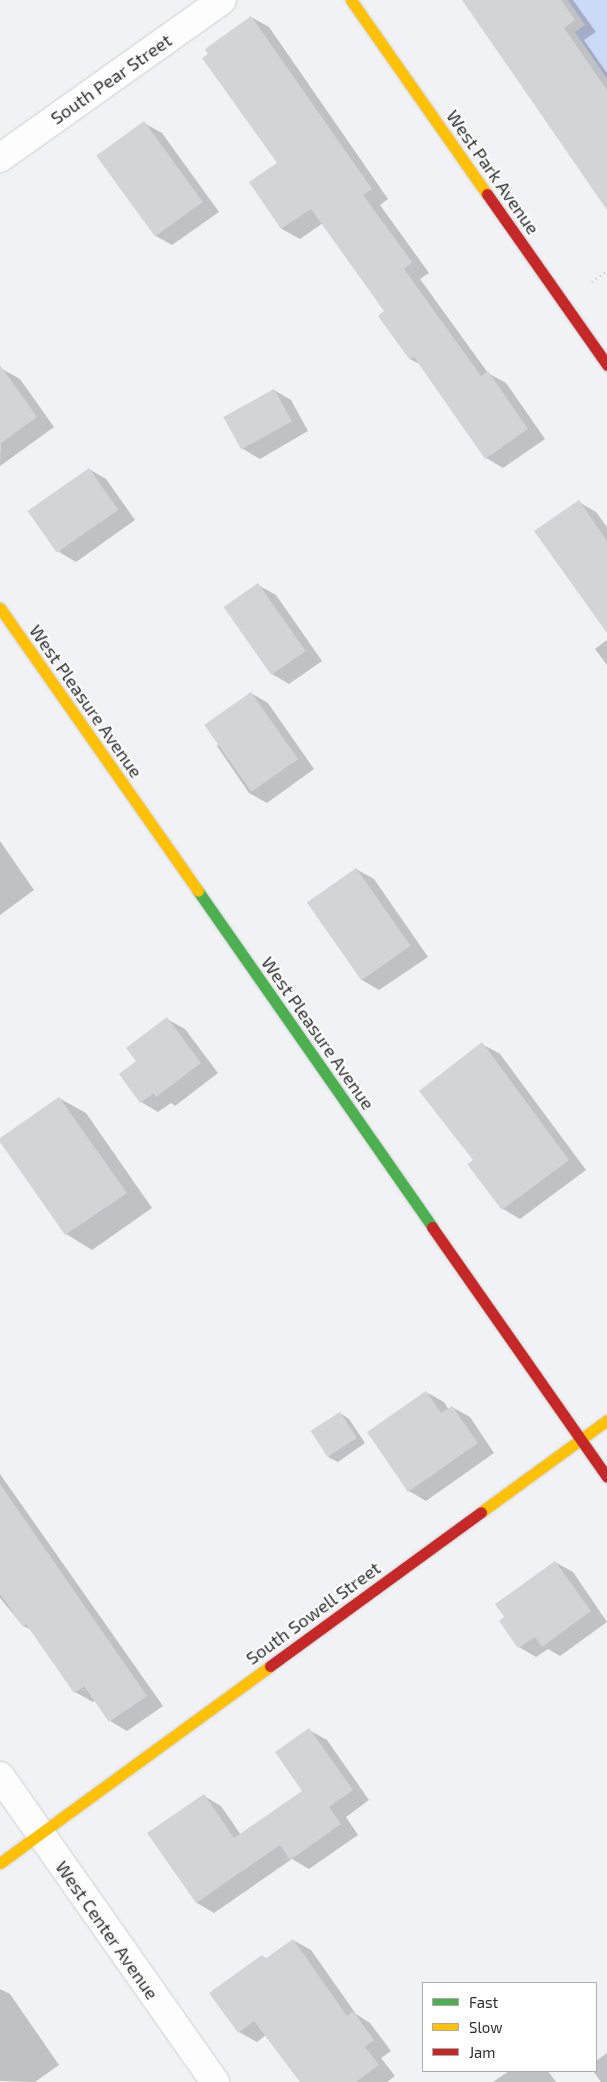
<!DOCTYPE html>
<html>
<head>
<meta charset="utf-8">
<style>
  body { margin:0 }
  #map { position:relative; width:607px; height:2082px; overflow:hidden; background:#f0f2f5; font-family:"Exo 2",sans-serif }
  div>[style] { position:absolute }
  .green>* { inset:0; background:#ccdaf8 }
  .shadow>* { inset:0; background:#0003 }
  .building>* { inset:0; background:#d2d4d6; transform-origin:0 0 }
  .path>* { height:3px; margin-top:-1.5px; transform-origin:0; background:repeating-linear-gradient(90deg,#d2d2d4 0 1px,transparent 0 5px) }
  .roads { filter:drop-shadow(0 0 1px #ced0d2) drop-shadow(0 0 1px #ced0d2) }
  .street>* { height:28px; margin:-14px; padding:0 14px; transform-origin:14px; border-radius:14px; background:#fdfdfe }
  .fast>* { height:11px; margin:-5.5px; padding:0 5.5px; transform-origin:5.5px; border-radius:5.5px; background:#4caf50 }
  .slow>* { height:11px; margin:-5.5px; padding:0 5.5px; transform-origin:5.5px; border-radius:5.5px; background:#ffc107 }
  .jam>* { height:11px; margin:-5.5px; padding:0 5.5px; transform-origin:5.5px; border-radius:5.5px; background:#c62828 }
  span { translate:-50% -50%; white-space:nowrap; text-align:center; line-height:1.15; -webkit-text-stroke:4px #fff; paint-order:stroke }
  .street-label { font-size:18px; color:#2d2e30 }
  .legend { position:absolute; left:422px; top:1982px; width:175px; height:90px; box-sizing:border-box; background:#fff; border:1px solid #ababac; margin:0; padding:6px 9px; list-style:none; font-size:15px; color:#2d2e30 }
  .legend li { display:flex; align-items:center; gap:10px; height:25px }
  .legend b { width:25px; border:1px solid #ababac }
</style>
</head>
<body>
<div id="map">
  <div class="green">
    <div style="clip-path:polygon(568px 0,607px 0,607px 79px,575px 32px,585px 25px)"></div>
  </div>
  <div class="shadow">
    <div style="clip-path:polygon(488px 0,573px 0,596px 32px,584px 40px,607px 73px,607px 207px)"></div>
    <div style="clip-path:polygon(251px 17px,269px 27px,388px 199px,380px 205px,429px 273px,420px 279px,488px 373px,506px 383px,545px 439px,503px 468px,486px 458px,421px 365px,410px 359px,386px 312px,323px 223px,300px 239px,282px 229px,250px 183px,279px 163px)"></div>
    <div style="clip-path:polygon(144px 123px,162px 133px,219px 212px,172px 245px,154px 235px)"></div>
    <div style="clip-path:polygon(2px 369px,20px 379px,54px 427px,0 466px)"></div>
    <div style="clip-path:polygon(274px 390px,291px 400px,308px 431px,260px 459px,243px 449px)"></div>
    <div style="clip-path:polygon(89px 469px,106px 479px,135px 520px,76px 562px,59px 552px)"></div>
    <div style="clip-path:polygon(579px 502px,596px 512px,607px 527px,607px 631px)"></div>
    <div style="clip-path:polygon(258px 585px,276px 595px,322px 661px,289px 684px,272px 674px)"></div>
    <div style="clip-path:polygon(607px 640px,607px 665px,595px 649px)"></div>
    <div style="clip-path:polygon(251px 693px,268px 703px,314px 769px,267px 803px,249px 793px,217px 746px)"></div>
    <div style="clip-path:polygon(0 841px,34px 890px,0 915px)"></div>
    <div style="clip-path:polygon(356px 869px,374px 879px,428px 957px,379px 990px,362px 980px)"></div>
    <div style="clip-path:polygon(167px 1019px,185px 1029px,218px 1073px,175px 1106px,171px 1103px,158px 1112px,141px 1102px,138px 1061px)"></div>
    <div style="clip-path:polygon(482px 1044px,500px 1054px,586px 1170px,520px 1219px,503px 1209px,474px 1160px)"></div>
    <div style="clip-path:polygon(59px 1098px,86px 1113px,152px 1208px,92px 1250px,66px 1234px,0 1140px)"></div>
    <div style="clip-path:polygon(426px 1392px,444px 1402px,449px 1410px,452px 1407px,470px 1417px,494px 1453px,426px 1501px,409px 1491px)"></div>
    <div style="clip-path:polygon(340px 1413px,349px 1419px,365px 1443px,338px 1462px,328px 1457px)"></div>
    <div style="clip-path:polygon(0 1474px,163px 1706px,127px 1731px,110px 1721px,95px 1700px,93px 1702px,75px 1692px,32px 1630px,23px 1626px,0 1598px)"></div>
    <div style="clip-path:polygon(555px 1562px,573px 1572px,607px 1622px,560px 1656px,548px 1649px,536px 1657px,519px 1647px)"></div>
    <div style="clip-path:polygon(309px 1730px,327px 1740px,369px 1800px,346px 1817px,358px 1835px,309px 1869px,292px 1859px,214px 1913px,197px 1903px,149px 1834px,204px 1796px,221px 1806px,241px 1835px,304px 1791px)"></div>
    <div style="clip-path:polygon(293px 1940px,311px 1950px,356px 2014px,370px 2023px,391px 2051px,381px 2058px,395px 2076px,387px 2082px,302px 2082px,266px 2035px,257px 2042px,239px 2032px,262px 1956px,267px 1959px)"></div>
    <div style="clip-path:polygon(0 1989px,10px 1994px,59px 2065px,35px 2082px,0 2081px)"></div>
    <div style="clip-path:polygon(607px 2053px,607px 2082px,601px 2082px,593px 2071px,596px 2071px,596px 2061px)"></div>
    <div style="clip-path:polygon(509px 2071px,548px 2071px,556px 2082px,493px 2082px)"></div>
  </div>
  <div class="building">
    <div style="clip-path:polygon(462px 0,561px 0,575px 20px,564px 28px,607px 90px,607px 210px)"></div>
    <div style="clip-path:polygon(251px 16px,372px 189px,363px 195px,412px 262px,404px 269px,481px 376px,488px 371px,528px 429px,485px 459px,414px 357px,410px 360px,378px 316px,384px 311px,311px 209px,281px 229px,249px 182px,277px 163px,202px 58px,208px 54px,205px 49px)"></div>
    <div style="left:144px;top:121px;width:100px;height:59px;rotate:54deg"></div>
    <div style="clip-path:polygon(0 365px,37px 417px,0 444px)"></div>
    <div style="left:274px;top:389px;width:37px;height:58px;rotate:61deg"></div>
    <div style="left:89px;top:468px;width:51px;height:75px;rotate:55deg"></div>
    <div style="clip-path:polygon(579px 500px,607px 541px,607px 633px,534px 531px)"></div>
    <div style="left:258px;top:583px;width:83px;height:42px;rotate:55deg"></div>
    <div style="left:251px;top:692px;width:82px;height:57px;rotate:55deg"></div>
    <div style="left:356px;top:868px;width:95px;height:60px;rotate:55deg"></div>
    <div style="clip-path:polygon(167px 1017px,201px 1063px,156px 1097px,154px 1093px,140px 1103px,119px 1074px,136px 1061px,126px 1048px)"></div>
    <div style="clip-path:polygon(482px 1042px,569px 1160px,502px 1210px,467px 1164px,473px 1160px,419px 1091px)"></div>
    <div style="clip-path:polygon(59px 1097px,127px 1193px,65px 1235px,0 1142px,0 1138px)"></div>
    <div style="clip-path:polygon(426px 1391px,441px 1413px,452px 1406px,478px 1443px,408px 1492px,367px 1432px)"></div>
    <div style="left:340px;top:1412px;width:31px;height:35px;rotate:57deg"></div>
    <div style="clip-path:polygon(0 1484px,147px 1696px,109px 1722px,84px 1686px,74px 1693px,26px 1624px,23px 1627px,0 1594px)"></div>
    <div style="clip-path:polygon(555px 1561px,591px 1611px,542px 1647px,535px 1637px,518px 1648px,499px 1621px,504px 1617px,495px 1604px)"></div>
    <div style="clip-path:polygon(309px 1728px,353px 1790px,329px 1807px,341px 1824px,290px 1860px,280px 1845px,196px 1903px,147px 1833px,204px 1794px,234px 1838px,302px 1791px,275px 1752px)"></div>
    <div style="clip-path:polygon(293px 1939px,347px 2016px,353px 2011px,374px 2040px,365px 2047px,379px 2065px,356px 2082px,300px 2082px,254px 2021px,238px 2033px,209px 1993px,262px 1955px,265px 1959px)"></div>
  </div>
  <div class="path">
    <div style="left:592px;top:282px;width:19px;rotate:-36deg"></div>
  </div>
  <div class="roads">
    <div class="street">
      <div style="left:0;top:158px;width:272px;rotate:-35.4deg"></div>
      <div style="left:0;top:1776px;width:374px;rotate:54.9deg"></div>
    </div>
    <div class="fast">
      <div style="left:198px;top:891px;width:409px;rotate:55.1deg"></div>
    </div>
    <div class="slow">
      <div style="left:351px;top:0;width:237px;rotate:55deg"></div>
      <div style="left:0;top:608px;width:345px;rotate:55deg"></div>
      <div style="left:481px;top:1512px;width:156px;rotate:-36.1deg"></div>
      <div style="left:0;top:1863px;width:334px;rotate:-36.1deg"></div>
    </div>
    <div class="jam">
      <div style="left:487px;top:194px;width:209px;rotate:54.9deg"></div>
      <div style="left:432px;top:1227px;width:305px;rotate:55deg"></div>
      <div style="left:270px;top:1666px;width:261px;rotate:-36.1deg"></div>
    </div>
  </div>
  <div class="street-label">
    <span style="left:111px;top:79px;rotate:-35deg">South Pear Street</span>
    <span style="left:493px;top:172px;rotate:55deg">West Park Avenue</span>
    <span style="left:86px;top:701px;rotate:55deg">West Pleasure Avenue</span>
    <span style="left:318px;top:1033px;rotate:55deg">West Pleasure Avenue</span>
    <span style="left:313px;top:1613px;rotate:-36deg">South Sowell Street</span>
    <span style="left:107px;top:1930px;rotate:55deg">West Center Avenue</span>
  </div>
  <ul class="legend">
  <li><b style="height:6px;background:#4caf50"></b>Fast</li>
  <li><b style="height:6px;background:#ffc107"></b>Slow</li>
  <li><b style="height:6px;background:#c62828"></b>Jam</li>
  </ul>
</div>
</body>
</html>
